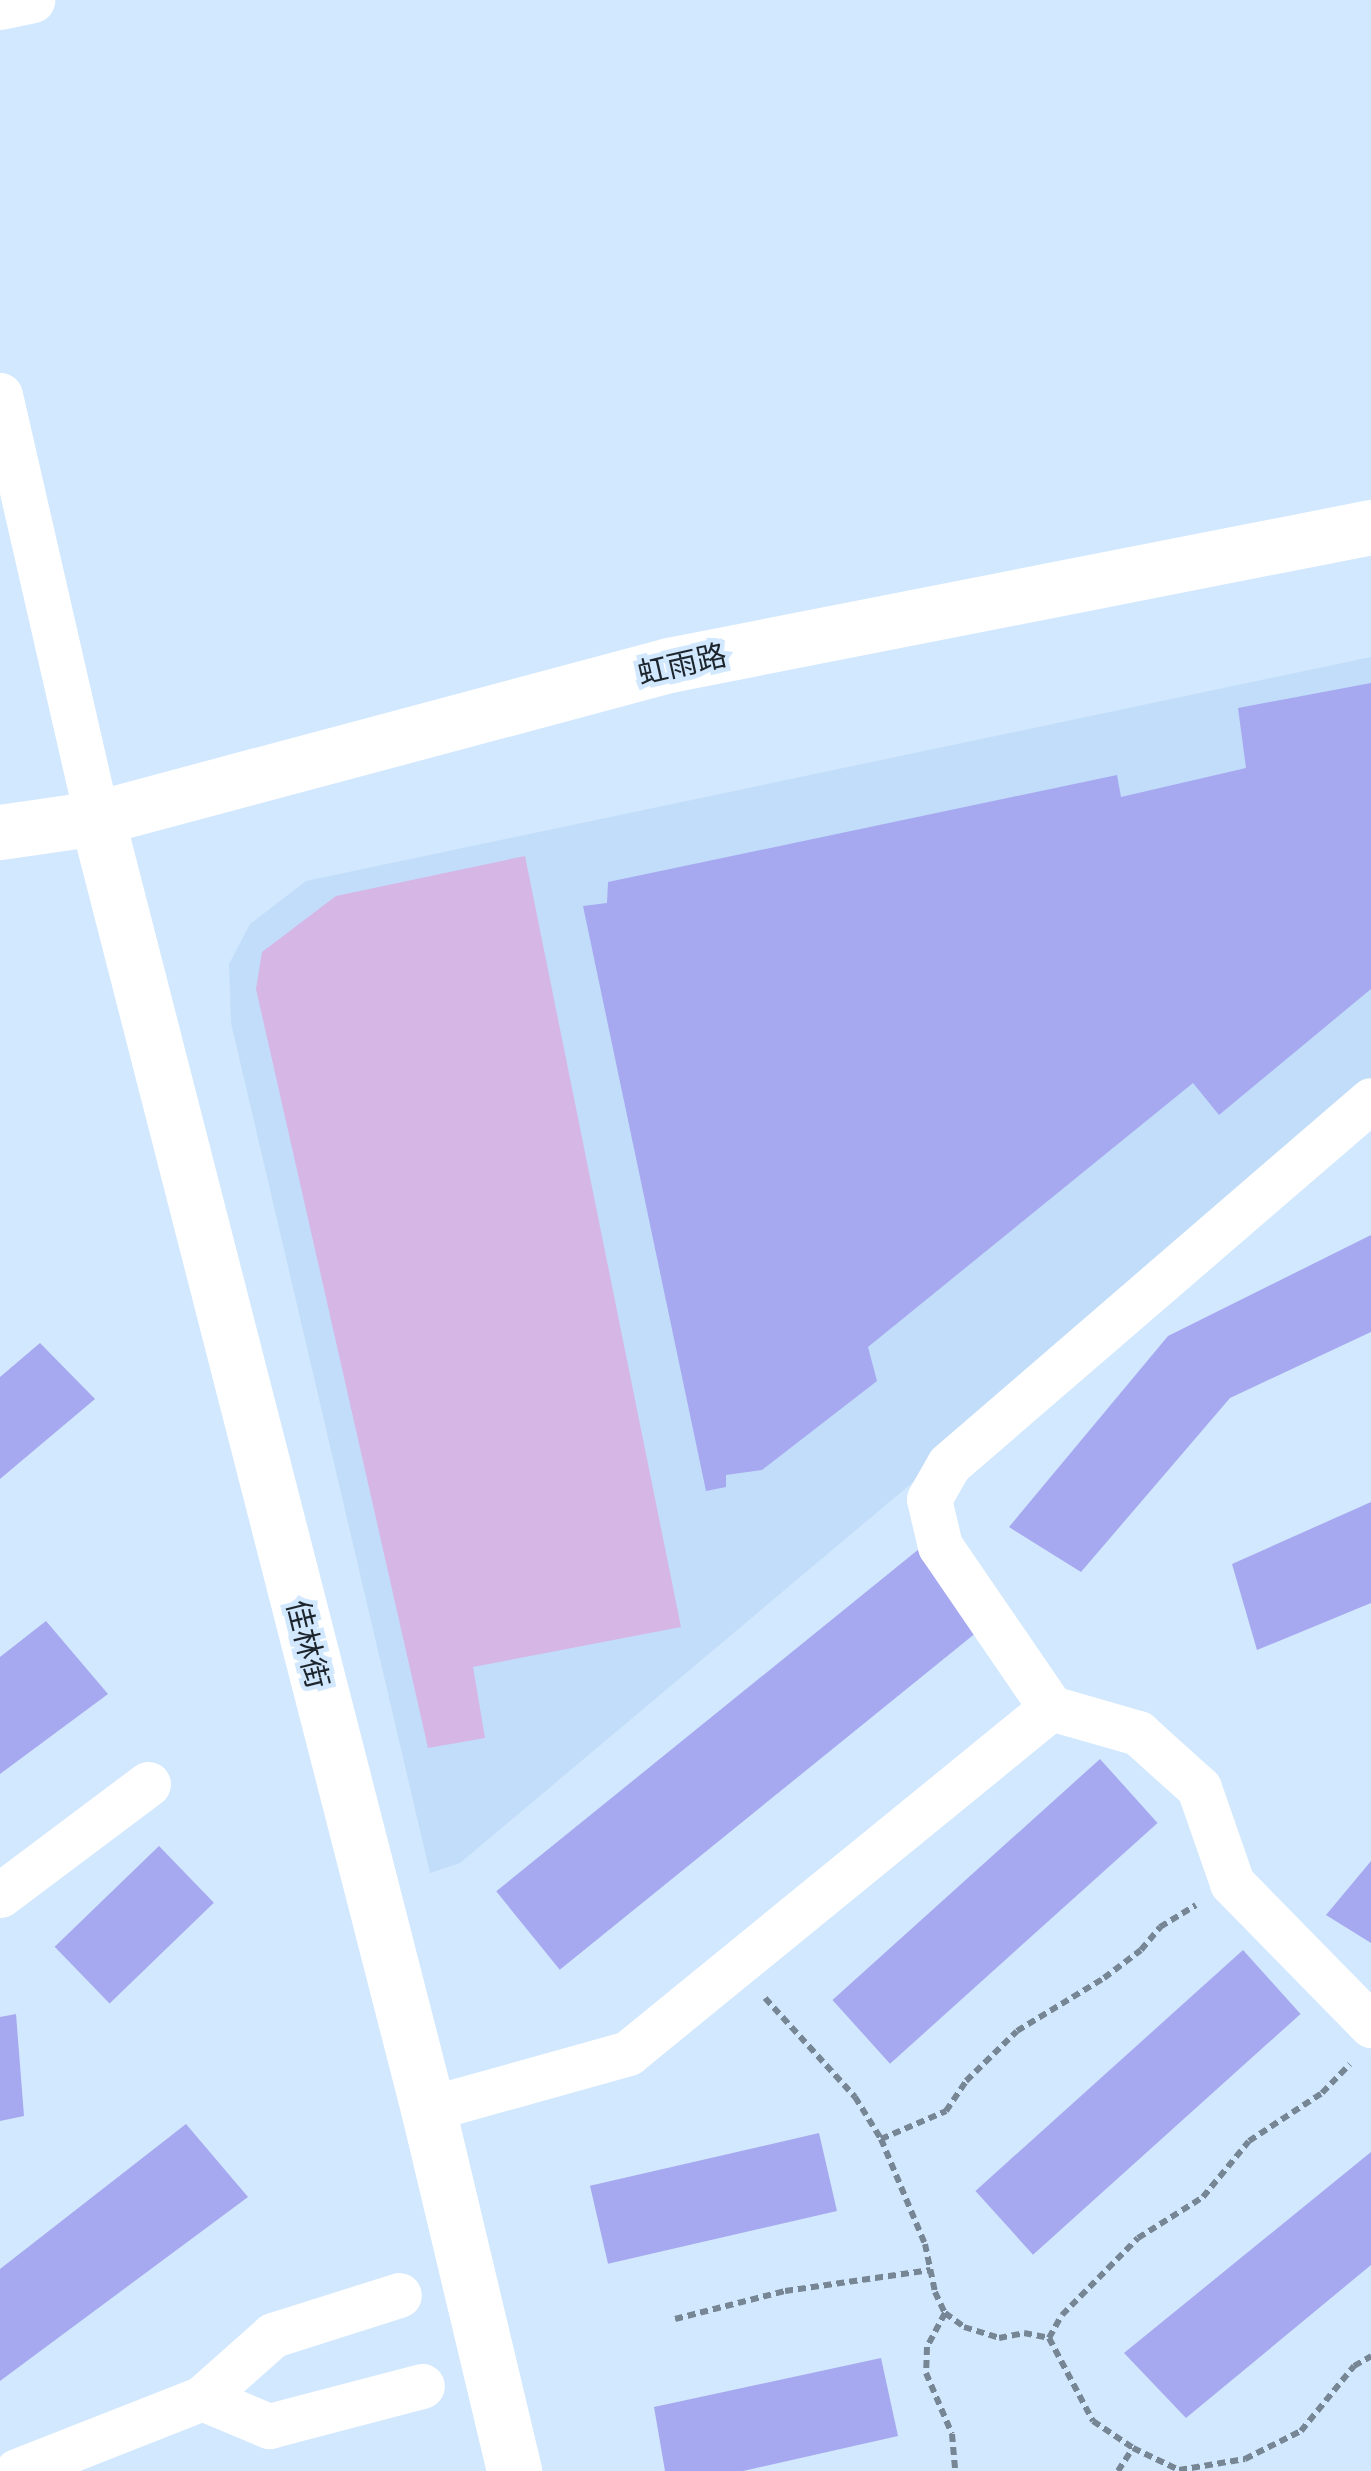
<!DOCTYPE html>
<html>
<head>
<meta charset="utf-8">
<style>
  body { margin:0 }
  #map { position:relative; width:1371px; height:2471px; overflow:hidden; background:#d2e8fe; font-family:"Asap Condensed","Noto Sans SC",sans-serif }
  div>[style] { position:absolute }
  .built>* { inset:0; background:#c2ddf9 }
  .green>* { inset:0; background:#d6b6e5 }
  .building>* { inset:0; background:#a6a9f0; transform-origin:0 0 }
  .path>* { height:6px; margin-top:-3px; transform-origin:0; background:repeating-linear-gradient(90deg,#778695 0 8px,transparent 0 13px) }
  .street>* { height:45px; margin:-22.5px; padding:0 22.5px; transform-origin:22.5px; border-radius:22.5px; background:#fff }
  .secondary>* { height:55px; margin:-27.5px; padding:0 27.5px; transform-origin:27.5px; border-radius:27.5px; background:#fff }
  span { translate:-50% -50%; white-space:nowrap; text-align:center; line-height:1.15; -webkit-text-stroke:9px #d2e8fe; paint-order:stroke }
  .street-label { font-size:30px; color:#1c242c }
</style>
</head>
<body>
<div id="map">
  <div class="built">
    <div style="clip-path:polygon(1371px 657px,1371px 1097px,460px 1863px,430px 1873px,231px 1023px,229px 964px,250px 924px,306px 881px)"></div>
  </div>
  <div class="green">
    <div style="clip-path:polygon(525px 856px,681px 1627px,473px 1667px,485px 1738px,428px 1748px,256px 989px,262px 952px,336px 896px)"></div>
  </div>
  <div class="building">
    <div style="clip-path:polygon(1371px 683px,1371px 989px,1219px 1115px,1193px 1083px,868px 1347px,877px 1381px,762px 1470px,726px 1475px,726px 1487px,706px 1491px,583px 906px,607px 903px,608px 882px,1117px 775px,1121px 797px,1246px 768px,1238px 708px)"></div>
    <div style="clip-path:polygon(1371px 1235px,1371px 1332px,1230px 1398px,1081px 1572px,1009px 1527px,1168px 1336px)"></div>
    <div style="clip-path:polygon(40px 1343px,95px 1399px,0 1479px,0 1377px)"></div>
    <div style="clip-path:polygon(1371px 1502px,1371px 1603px,1257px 1650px,1232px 1564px)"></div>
    <div style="left:919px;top:1549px;width:101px;height:544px;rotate:51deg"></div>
    <div style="clip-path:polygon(46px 1621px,108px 1694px,0 1774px,0 1657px)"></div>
    <div style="left:1100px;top:1759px;width:86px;height:360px;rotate:48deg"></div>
    <div style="left:159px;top:1846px;width:79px;height:145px;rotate:46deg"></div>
    <div style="clip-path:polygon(1371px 1861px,1371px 1943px,1326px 1915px)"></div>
    <div style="left:1243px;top:1950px;width:86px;height:360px;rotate:48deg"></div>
    <div style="clip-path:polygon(16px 2014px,24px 2116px,0 2121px,0 2017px)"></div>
    <div style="clip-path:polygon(186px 2124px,248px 2197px,0 2381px,0 2269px)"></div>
    <div style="left:819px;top:2133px;width:80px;height:235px;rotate:77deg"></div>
    <div style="clip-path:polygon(1371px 2152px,1371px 2265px,1186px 2418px,1124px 2353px)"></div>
    <div style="clip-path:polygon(881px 2358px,898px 2436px,743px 2471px,665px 2471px,654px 2407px)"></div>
  </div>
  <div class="path">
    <div style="left:765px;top:1998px;width:134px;rotate:47.7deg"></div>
    <div style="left:855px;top:2097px;width:49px;rotate:58.2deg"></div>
    <div style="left:881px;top:2139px;width:114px;rotate:67.3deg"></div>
    <div style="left:925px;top:2244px;width:49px;rotate:78.2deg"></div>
    <div style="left:935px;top:2292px;width:23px;rotate:65deg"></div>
    <div style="left:945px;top:2313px;width:24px;rotate:36deg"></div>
    <div style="left:964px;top:2327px;width:37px;rotate:17deg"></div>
    <div style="left:999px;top:2338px;width:25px;rotate:-11deg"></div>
    <div style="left:1024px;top:2333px;width:25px;rotate:11deg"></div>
    <div style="left:1049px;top:2338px;width:26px;rotate:-61deg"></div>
    <div style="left:1062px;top:2315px;width:108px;rotate:-45.4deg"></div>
    <div style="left:1138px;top:2238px;width:77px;rotate:-32.2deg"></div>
    <div style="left:1203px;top:2197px;width:72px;rotate:-50.6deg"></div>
    <div style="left:1249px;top:2141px;width:87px;rotate:-33.3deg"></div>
    <div style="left:1322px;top:2093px;width:40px;rotate:-46deg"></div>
    <div style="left:881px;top:2139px;width:71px;rotate:-23.3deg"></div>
    <div style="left:946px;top:2111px;width:36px;rotate:-56deg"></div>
    <div style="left:966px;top:2081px;width:71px;rotate:-44.4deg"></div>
    <div style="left:1017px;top:2031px;width:102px;rotate:-31.3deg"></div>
    <div style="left:1104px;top:1978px;width:46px;rotate:-37.1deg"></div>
    <div style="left:1141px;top:1950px;width:30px;rotate:-50deg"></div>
    <div style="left:1160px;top:1927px;width:42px;rotate:-31.4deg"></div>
    <div style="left:945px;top:2313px;width:38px;rotate:118deg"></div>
    <div style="left:927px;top:2347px;width:26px;rotate:92deg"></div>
    <div style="left:926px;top:2373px;width:66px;rotate:66.9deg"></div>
    <div style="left:952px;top:2434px;width:37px;rotate:85deg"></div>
    <div style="left:675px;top:2319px;width:114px;rotate:-14.3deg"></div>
    <div style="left:785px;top:2291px;width:147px;rotate:-8.2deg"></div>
    <div style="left:1049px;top:2338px;width:94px;rotate:62.1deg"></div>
    <div style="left:1093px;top:2421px;width:48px;rotate:34deg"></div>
    <div style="left:1133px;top:2448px;width:51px;rotate:25.6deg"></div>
    <div style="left:1179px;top:2470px;width:67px;rotate:-9.5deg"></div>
    <div style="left:1245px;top:2459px;width:63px;rotate:-26.6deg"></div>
    <div style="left:1301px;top:2431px;width:84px;rotate:-50.8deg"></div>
    <div style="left:1354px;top:2366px;width:20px;rotate:-30deg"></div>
    <div style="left:1118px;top:2471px;width:27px;rotate:-57deg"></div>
  </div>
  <div class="street">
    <div style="left:0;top:7px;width:33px;rotate:-12deg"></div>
    <div style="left:0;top:395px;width:434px;rotate:77.1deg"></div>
    <div style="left:1051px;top:1708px;width:196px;rotate:-124.4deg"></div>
    <div style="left:940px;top:1546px;width:48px;rotate:-103.2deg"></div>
    <div style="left:929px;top:1499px;width:40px;rotate:-60.3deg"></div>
    <div style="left:949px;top:1464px;width:557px;rotate:-40.78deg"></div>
    <div style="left:0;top:1895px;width:185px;rotate:-36.9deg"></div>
    <div style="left:428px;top:2109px;width:208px;rotate:-15.6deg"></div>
    <div style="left:628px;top:2053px;width:546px;rotate:-39.2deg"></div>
    <div style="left:1051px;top:1708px;width:91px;rotate:16deg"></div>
    <div style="left:1138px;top:1733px;width:82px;rotate:42deg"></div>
    <div style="left:1199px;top:1788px;width:101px;rotate:70.8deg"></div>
    <div style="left:1232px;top:1883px;width:199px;rotate:45.6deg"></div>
    <div style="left:202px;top:2398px;width:73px;rotate:22.7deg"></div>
    <div style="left:269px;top:2426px;width:158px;rotate:-14.7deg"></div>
    <div style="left:17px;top:2471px;width:199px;rotate:-21.5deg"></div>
    <div style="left:202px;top:2398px;width:95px;rotate:-41.6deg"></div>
    <div style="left:273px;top:2335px;width:132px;rotate:-17.6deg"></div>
  </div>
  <div class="secondary">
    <div style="left:97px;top:818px;width:1333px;rotate:75.62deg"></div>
    <div style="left:428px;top:2109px;width:372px;rotate:76.6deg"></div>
    <div style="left:0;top:832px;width:98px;rotate:-8.2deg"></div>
    <div style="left:97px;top:818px;width:592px;rotate:-14.98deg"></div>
    <div style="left:669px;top:665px;width:715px;rotate:-11.12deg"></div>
  </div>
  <div class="street-label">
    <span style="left:682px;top:664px;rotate:-13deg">虹雨路</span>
    <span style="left:308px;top:1644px;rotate:76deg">佳林街</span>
  </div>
</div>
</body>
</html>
